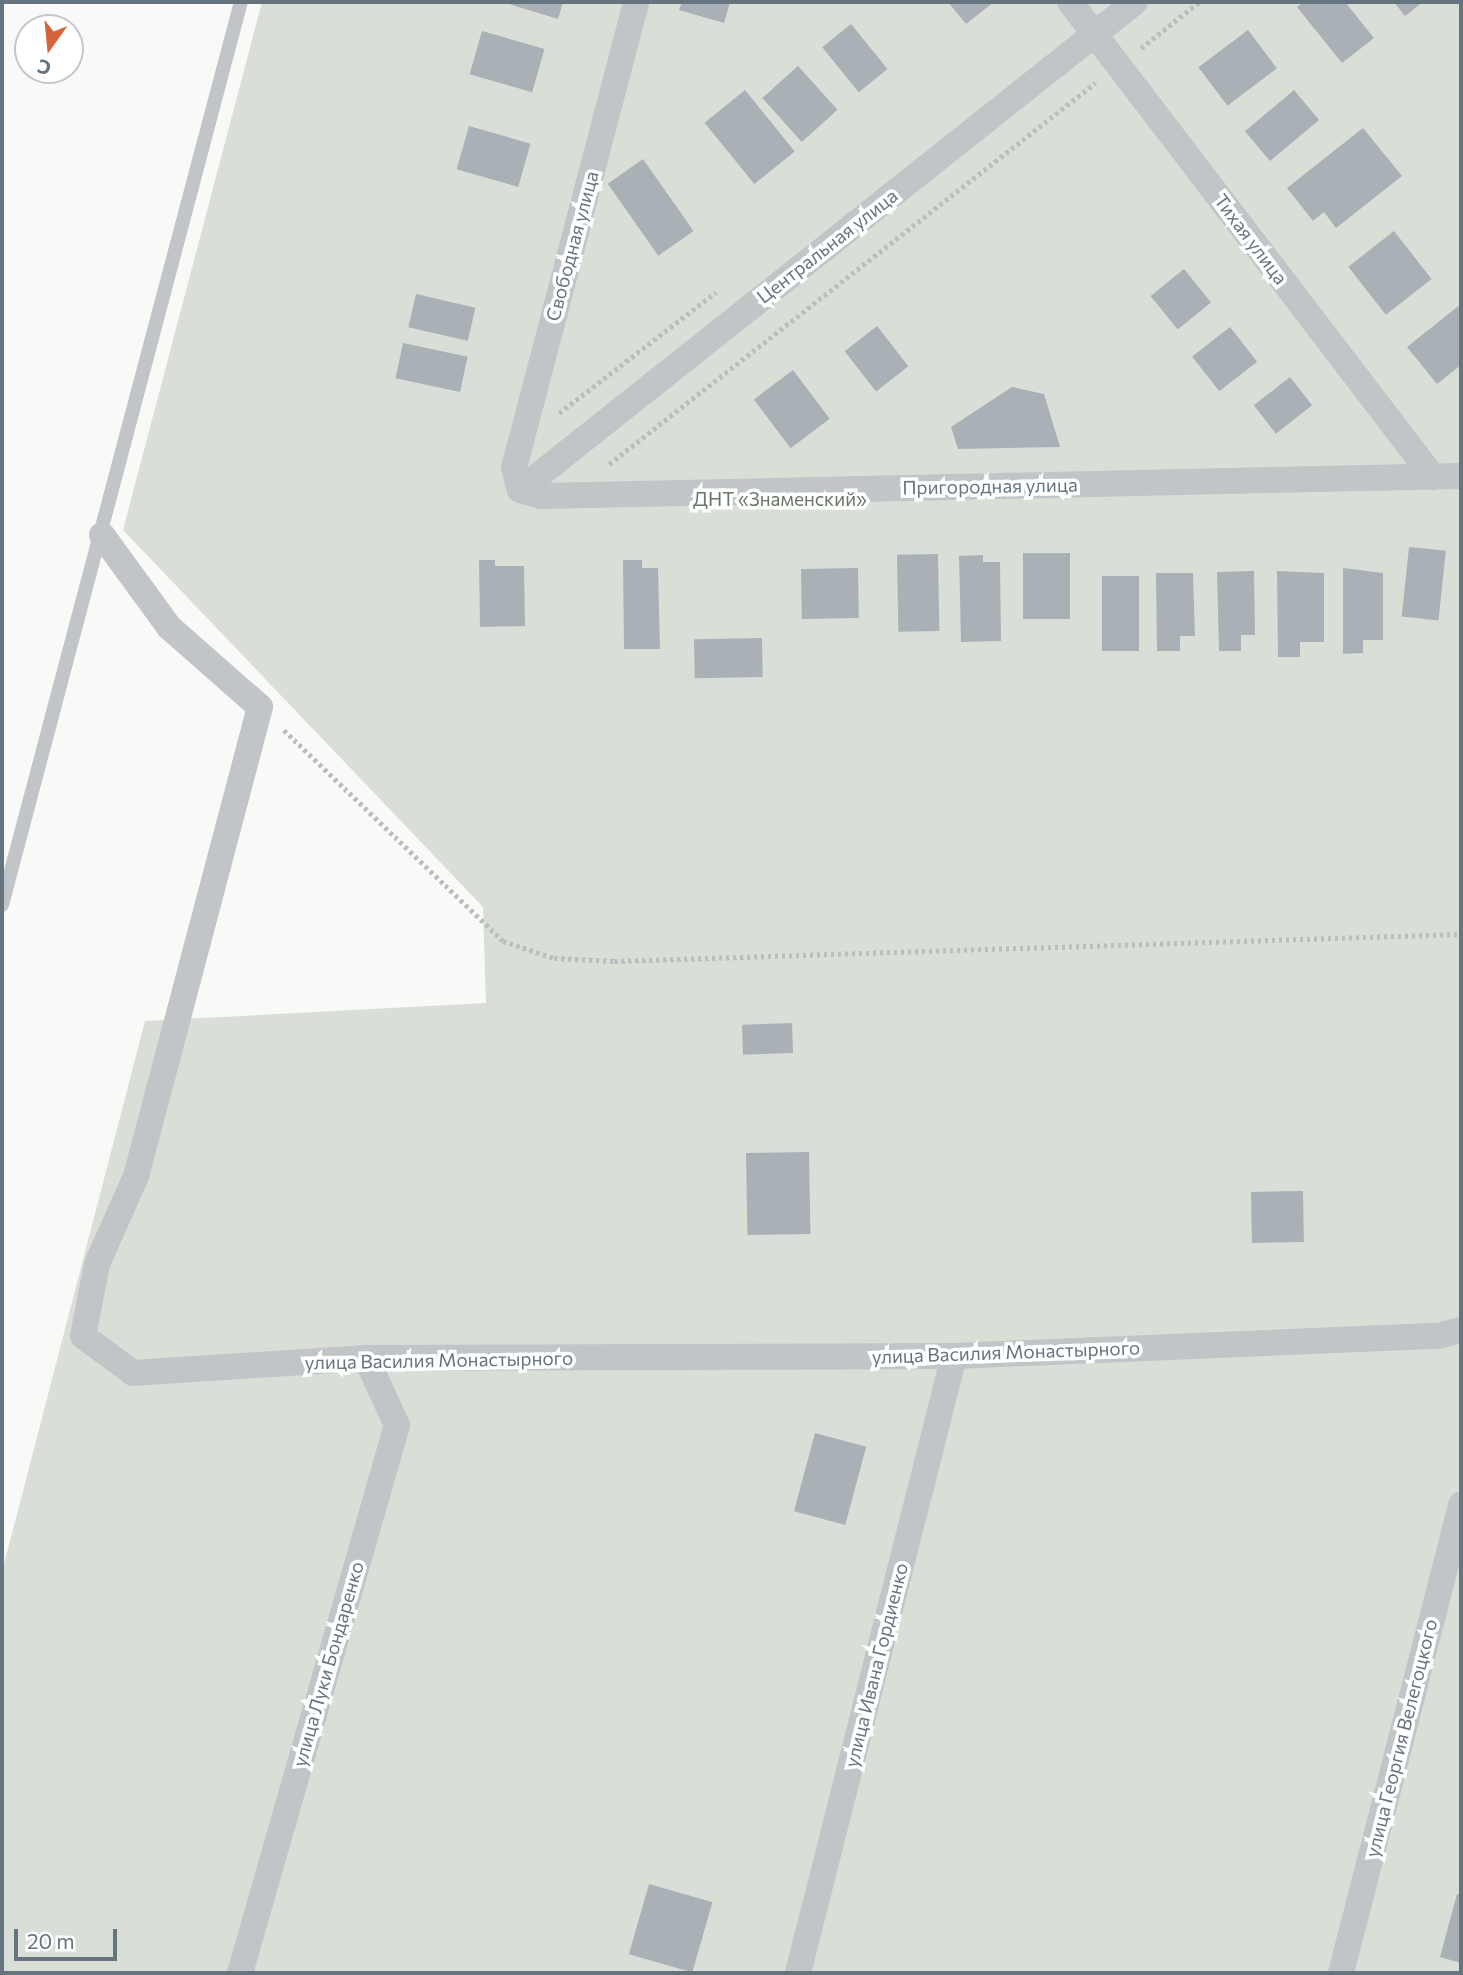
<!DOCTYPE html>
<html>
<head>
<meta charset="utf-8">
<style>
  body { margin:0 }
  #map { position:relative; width:1463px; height:1975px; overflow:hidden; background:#f9f9f8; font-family:Commissioner,sans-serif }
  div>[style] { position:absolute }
  .green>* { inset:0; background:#d9ded7 }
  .building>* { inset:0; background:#a9b0b6; transform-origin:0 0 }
  .path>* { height:4.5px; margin-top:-2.25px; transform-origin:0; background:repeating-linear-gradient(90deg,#bbbec0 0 3.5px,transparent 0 7px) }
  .service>* { height:14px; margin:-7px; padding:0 7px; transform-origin:7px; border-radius:7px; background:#c1c5c8 }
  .minor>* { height:26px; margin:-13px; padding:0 13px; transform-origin:13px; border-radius:13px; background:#c1c5c8 }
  span { translate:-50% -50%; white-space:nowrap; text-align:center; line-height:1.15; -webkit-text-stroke:7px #fff; paint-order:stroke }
  .street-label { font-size:19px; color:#667480 }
  .park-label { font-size:19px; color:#687865 }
  .frame { position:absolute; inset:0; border:4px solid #667480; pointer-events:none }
  .north { position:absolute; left:14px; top:14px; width:70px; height:70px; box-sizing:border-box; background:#fff; border:2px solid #c2c7cc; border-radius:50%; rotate:195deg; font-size:19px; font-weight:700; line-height:28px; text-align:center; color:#667480 }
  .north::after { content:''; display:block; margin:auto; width:24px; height:32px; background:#d5643c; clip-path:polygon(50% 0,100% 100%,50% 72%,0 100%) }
  .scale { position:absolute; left:14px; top:1929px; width:103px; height:32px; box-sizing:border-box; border:4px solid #667480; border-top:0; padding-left:9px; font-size:21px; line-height:24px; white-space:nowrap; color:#667480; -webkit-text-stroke:5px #fff; paint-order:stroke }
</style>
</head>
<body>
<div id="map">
  <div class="green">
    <div style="clip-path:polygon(262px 2px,1461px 2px,1461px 1973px,2px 1973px,2px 1572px,145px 1021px,486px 1003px,483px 907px,123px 530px)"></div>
  </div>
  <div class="building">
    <div style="clip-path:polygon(502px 2px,563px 2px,558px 19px)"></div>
    <div style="clip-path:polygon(682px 2px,730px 2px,724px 23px,679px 10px)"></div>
    <div style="clip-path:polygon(948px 2px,994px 2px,966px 24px)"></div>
    <div style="clip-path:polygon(1303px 2px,1345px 2px,1374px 38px,1342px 63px,1297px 7px)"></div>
    <div style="clip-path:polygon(1394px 2px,1423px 2px,1405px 16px)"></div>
    <div style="left:851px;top:24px;width:58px;height:37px;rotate:51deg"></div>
    <div style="left:1248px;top:30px;width:48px;height:62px;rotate:53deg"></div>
    <div style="left:482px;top:31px;width:65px;height:45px;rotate:16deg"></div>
    <div style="left:798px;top:66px;width:59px;height:48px;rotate:48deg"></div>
    <div style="left:745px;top:90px;width:79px;height:52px;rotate:51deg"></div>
    <div style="left:1294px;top:90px;width:39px;height:64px;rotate:50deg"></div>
    <div style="left:469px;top:126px;width:64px;height:45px;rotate:16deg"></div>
    <div style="clip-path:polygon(1363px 128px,1402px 176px,1336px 228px,1324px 212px,1313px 221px,1287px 188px)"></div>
    <div style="left:643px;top:159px;width:88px;height:43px;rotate:55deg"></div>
    <div style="left:1394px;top:231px;width:61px;height:58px;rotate:52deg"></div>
    <div style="left:1184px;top:269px;width:43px;height:43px;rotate:51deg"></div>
    <div style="left:416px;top:294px;width:61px;height:34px;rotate:13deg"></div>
    <div style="clip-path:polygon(1461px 304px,1461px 365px,1437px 384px,1407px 347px)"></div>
    <div style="left:877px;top:326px;width:51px;height:41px;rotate:52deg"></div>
    <div style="left:1230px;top:327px;width:44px;height:48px;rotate:52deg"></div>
    <div style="left:403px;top:343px;width:66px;height:36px;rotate:12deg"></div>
    <div style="left:793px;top:370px;width:61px;height:49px;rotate:53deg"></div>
    <div style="left:1290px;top:377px;width:36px;height:46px;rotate:52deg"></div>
    <div style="clip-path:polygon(1012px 387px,1044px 394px,1060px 447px,958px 449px,951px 427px)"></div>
    <div style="left:1409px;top:547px;width:37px;height:70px;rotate:6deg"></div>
    <div style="left:1023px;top:553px;width:47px;height:66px"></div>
    <div style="left:938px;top:554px;width:77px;height:41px;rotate:89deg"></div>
    <div style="clip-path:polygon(983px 555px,983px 562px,1000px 562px,1001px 641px,961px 642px,959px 556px)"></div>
    <div style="clip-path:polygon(479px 560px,495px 560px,495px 566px,524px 566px,525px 626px,480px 627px)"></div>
    <div style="clip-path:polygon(623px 560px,642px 560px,642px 568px,658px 568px,660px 649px,624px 649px)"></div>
    <div style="left:858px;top:568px;width:50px;height:57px;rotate:89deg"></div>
    <div style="clip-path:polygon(1343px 568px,1383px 573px,1383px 640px,1363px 640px,1363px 653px,1343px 654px)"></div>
    <div style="clip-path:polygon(1254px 571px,1255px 635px,1241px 635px,1241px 651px,1219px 651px,1217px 572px)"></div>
    <div style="clip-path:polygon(1277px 571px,1324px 573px,1324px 642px,1300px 642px,1300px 657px,1278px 657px)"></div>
    <div style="clip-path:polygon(1156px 573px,1193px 573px,1195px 636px,1180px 636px,1180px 651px,1157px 651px)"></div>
    <div style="left:1102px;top:576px;width:37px;height:75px"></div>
    <div style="left:762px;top:638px;width:39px;height:68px;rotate:89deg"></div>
    <div style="left:792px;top:1023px;width:30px;height:50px;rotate:88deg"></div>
    <div style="left:809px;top:1152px;width:82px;height:63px;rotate:89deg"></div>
    <div style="left:1303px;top:1191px;width:51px;height:52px;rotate:89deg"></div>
    <div style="left:815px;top:1433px;width:53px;height:81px;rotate:15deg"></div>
    <div style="left:649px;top:1884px;width:66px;height:73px;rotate:16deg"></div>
    <div style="clip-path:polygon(1457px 1894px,1461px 1895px,1461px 1963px,1440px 1957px)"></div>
  </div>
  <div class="path">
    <div style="left:1141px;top:48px;width:74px;rotate:-38.4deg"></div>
    <div style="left:559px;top:413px;width:198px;rotate:-37.6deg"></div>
    <div style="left:609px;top:464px;width:618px;rotate:-38.09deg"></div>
    <div style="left:284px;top:730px;width:304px;rotate:43.9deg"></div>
    <div style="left:503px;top:941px;width:54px;rotate:18.4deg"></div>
    <div style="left:554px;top:958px;width:60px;rotate:2.9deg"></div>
    <div style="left:614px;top:961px;width:847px;rotate:-1.83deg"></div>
  </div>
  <div class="service">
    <div style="left:2px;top:905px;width:934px;rotate:-75.18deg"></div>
  </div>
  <div class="minor">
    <div style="left:1070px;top:2px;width:598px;rotate:52.61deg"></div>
    <div style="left:520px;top:490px;width:22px;rotate:16deg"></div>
    <div style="left:541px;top:496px;width:920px;rotate:-1.25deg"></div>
    <div style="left:520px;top:490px;width:785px;rotate:-38.43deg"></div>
    <div style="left:520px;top:490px;width:23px;rotate:-105deg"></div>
    <div style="left:514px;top:468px;width:482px;rotate:-75.3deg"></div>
    <div style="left:102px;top:535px;width:114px;rotate:53.9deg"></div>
    <div style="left:169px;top:627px;width:121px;rotate:41.3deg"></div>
    <div style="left:260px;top:707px;width:483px;rotate:104.8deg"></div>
    <div style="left:137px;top:1174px;width:98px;rotate:114deg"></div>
    <div style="left:97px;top:1264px;width:73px;rotate:101deg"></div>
    <div style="left:83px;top:1336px;width:62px;rotate:36.5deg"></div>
    <div style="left:133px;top:1373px;width:233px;rotate:-3.7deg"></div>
    <div style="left:366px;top:1358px;width:588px;rotate:-0.19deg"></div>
    <div style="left:954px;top:1356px;width:484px;rotate:-2.4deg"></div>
    <div style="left:1438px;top:1336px;width:24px;rotate:-15deg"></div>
    <div style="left:240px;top:1973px;width:570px;rotate:-74.01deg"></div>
    <div style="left:397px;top:1425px;width:74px;rotate:-114.8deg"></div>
    <div style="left:798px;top:1973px;width:636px;rotate:-75.81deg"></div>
    <div style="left:1341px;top:1973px;width:484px;rotate:-75.6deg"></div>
  </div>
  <div class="street-label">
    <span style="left:1251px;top:239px;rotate:53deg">Тихая улица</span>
    <span style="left:572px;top:246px;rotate:-75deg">Свободная улица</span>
    <span style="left:827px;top:246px;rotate:-38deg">Центральная улица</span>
    <span style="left:990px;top:486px;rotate:-1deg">Пригородная улица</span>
    <span style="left:1006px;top:1352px;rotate:-2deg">улица Василия Монастырного</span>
    <span style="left:439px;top:1360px;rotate:-1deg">улица Василия Монастырного</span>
    <span style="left:328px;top:1664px;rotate:-74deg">улица Луки Бондаренко</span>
    <span style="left:876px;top:1665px;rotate:-76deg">улица Ивана Гордиенко</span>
    <span style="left:1401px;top:1738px;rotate:-76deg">улица Георгия Велегоцкого</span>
  </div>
  <div class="park-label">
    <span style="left:780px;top:499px">ДНТ «Знаменский»</span>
  </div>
  <div class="frame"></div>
  <div class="north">С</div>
  <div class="scale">20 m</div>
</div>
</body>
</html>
